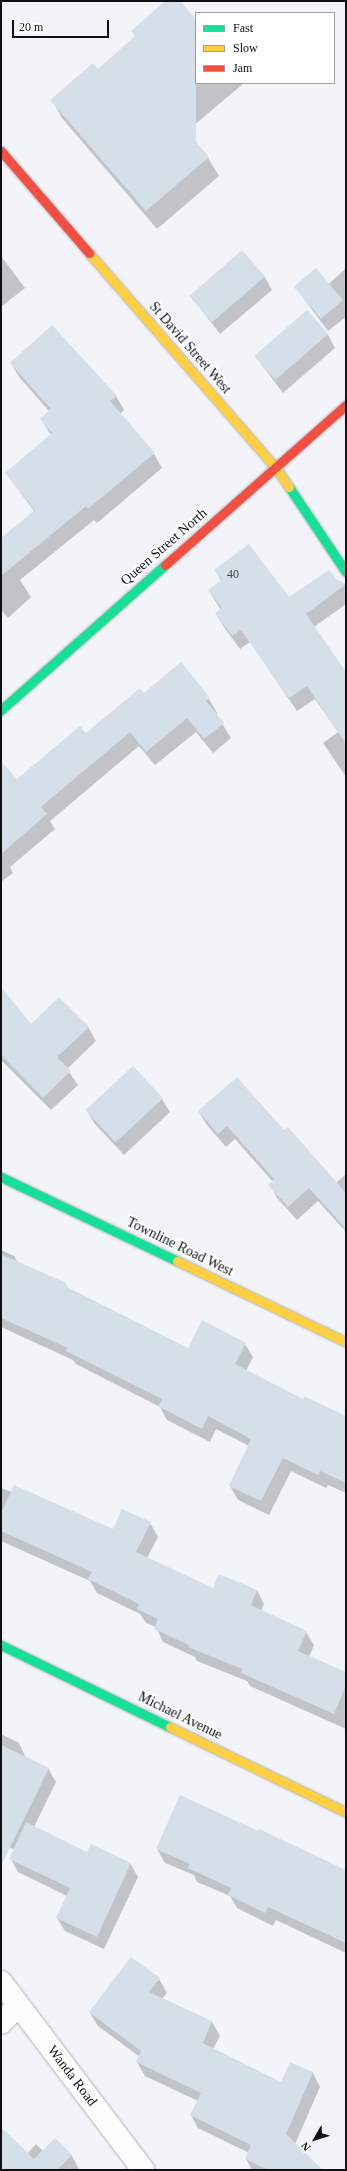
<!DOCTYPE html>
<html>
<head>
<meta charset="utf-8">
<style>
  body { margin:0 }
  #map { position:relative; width:347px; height:2171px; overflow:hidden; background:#f2f4fa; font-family:Georgia,serif }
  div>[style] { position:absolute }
  .shadow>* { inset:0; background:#0003 }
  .building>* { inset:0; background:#d4dfea; transform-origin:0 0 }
  .roads { filter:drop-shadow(0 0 1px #b1b2b6) drop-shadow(0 0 1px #b1b2b6) }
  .street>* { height:22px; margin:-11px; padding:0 11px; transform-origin:11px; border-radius:11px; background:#fdfdfe }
  .fast>* { height:9px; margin:-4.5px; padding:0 4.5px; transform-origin:4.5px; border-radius:4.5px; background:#16e098 }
  .slow>* { height:9px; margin:-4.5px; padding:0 4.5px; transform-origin:4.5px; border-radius:4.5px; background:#ffcf43 }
  .jam>* { height:9px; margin:-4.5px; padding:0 4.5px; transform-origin:4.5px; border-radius:4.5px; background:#f24e42 }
  span { translate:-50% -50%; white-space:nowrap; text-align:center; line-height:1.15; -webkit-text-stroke:3.5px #fff; paint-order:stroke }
  .number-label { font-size:12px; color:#404449 }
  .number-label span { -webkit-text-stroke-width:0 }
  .street-label { font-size:14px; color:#0e1013 }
  .frame { position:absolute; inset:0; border:2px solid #0e1013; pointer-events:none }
  .legend { position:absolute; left:195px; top:12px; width:140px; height:72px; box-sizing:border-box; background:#fff; border:1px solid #9f9fa1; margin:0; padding:5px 7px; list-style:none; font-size:12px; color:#0e1013 }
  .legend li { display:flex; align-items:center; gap:8px; height:20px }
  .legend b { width:20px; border:1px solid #9f9fa1 }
  .north { position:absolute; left:295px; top:2119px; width:40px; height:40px; -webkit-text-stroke:3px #fff; paint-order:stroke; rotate:231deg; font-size:11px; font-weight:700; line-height:16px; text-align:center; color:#0e1013 }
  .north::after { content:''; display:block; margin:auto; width:14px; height:18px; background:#0e1013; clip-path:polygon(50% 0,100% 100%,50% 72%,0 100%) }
  .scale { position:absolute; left:12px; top:20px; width:97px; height:18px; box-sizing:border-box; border:2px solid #0e1013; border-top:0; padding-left:5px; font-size:12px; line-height:14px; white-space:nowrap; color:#0e1013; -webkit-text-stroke:3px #fff; paint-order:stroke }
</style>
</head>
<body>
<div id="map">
  <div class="shadow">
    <div style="clip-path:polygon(167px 1px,179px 1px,196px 21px,196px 83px,244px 83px,186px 132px,208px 158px,219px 176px,157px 229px,62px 118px,52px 100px,98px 70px,136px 37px,132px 31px)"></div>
    <div style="clip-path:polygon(1px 256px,25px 288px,1px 307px)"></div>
    <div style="clip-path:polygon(346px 268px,346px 317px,328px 331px,295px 287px,329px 284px)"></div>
    <div style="clip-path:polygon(264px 276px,272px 290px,220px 334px,191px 296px)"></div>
    <div style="clip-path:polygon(307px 311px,328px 335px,335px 348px,283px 393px,255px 356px)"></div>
    <div style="clip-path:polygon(11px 363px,116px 396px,124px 410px,120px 414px,154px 454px,162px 468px,97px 523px,94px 520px,20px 580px,31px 597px,8px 618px,1px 610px,1px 540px,35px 512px,6px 473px,51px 435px,41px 419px,50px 412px,19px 377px)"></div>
    <div style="clip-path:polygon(215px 570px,288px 598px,340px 584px,346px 585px,346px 604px,314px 627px,346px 674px,346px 777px,323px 743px,338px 732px,315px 699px,297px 711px,250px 642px,240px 649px,224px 627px,216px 614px,221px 610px,209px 591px,222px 582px)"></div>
    <div style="clip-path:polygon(144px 694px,209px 699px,217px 713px,216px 714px,231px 738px,213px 753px,196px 732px,155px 765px,139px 746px,50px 821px,55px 829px,10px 867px,13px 873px,1px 882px,1px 798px,85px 734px)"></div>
    <div style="clip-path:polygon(1px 989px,31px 1025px,88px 1027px,96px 1041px,67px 1069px,78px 1085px,51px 1110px,1px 1060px)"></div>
    <div style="clip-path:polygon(162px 1099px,170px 1112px,124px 1155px,95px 1124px,87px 1111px)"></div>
    <div style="clip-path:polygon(199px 1112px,284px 1132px,336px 1183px,346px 1174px,346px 1232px,318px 1201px,297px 1220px,277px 1198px,270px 1185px,273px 1182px,235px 1139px,226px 1147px,207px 1125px)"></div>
    <div style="clip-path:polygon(1px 1250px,14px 1256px,18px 1263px,65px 1284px,68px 1288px,189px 1349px,245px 1344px,253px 1357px,246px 1371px,303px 1400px,346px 1417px,346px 1493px,328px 1485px,326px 1488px,291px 1471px,269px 1515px,238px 1500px,230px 1486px,249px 1446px,216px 1429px,210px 1442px,167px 1420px,160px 1407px,76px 1364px,73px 1360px,1px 1327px)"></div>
    <div style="clip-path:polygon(1px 1488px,113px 1530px,150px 1523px,158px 1537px,147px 1558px,214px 1589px,257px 1590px,264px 1604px,261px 1611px,306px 1632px,314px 1645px,309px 1657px,346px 1673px,346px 1729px,250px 1686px,247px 1681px,197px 1661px,195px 1657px,163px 1642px,156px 1627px,146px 1623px,140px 1614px,97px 1593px,90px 1581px,1px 1541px)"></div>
    <div style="clip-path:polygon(1px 1734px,19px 1743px,26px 1758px,48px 1768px,56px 1782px,34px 1827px,87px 1853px,130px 1863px,138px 1877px,104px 1949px,65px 1931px,57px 1918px,67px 1896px,18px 1872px,11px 1859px,15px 1850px,1px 1843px)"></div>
    <div style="clip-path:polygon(157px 1849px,346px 1871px,346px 1953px,276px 1920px,273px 1926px,237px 1908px,230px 1896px,197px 1882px,194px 1875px,165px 1863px)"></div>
    <div style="clip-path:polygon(159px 1979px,167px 1993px,162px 1999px,212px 2022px,220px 2036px,213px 2049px,281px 2084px,291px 2063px,313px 2073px,320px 2087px,295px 2144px,322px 2170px,252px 2170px,246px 2159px,249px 2153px,198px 2128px,191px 2115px,198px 2101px,145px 2076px,137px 2062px,140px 2057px,98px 2026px,90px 2013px)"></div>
    <div style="clip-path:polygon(1px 2128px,27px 2154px,36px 2144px,43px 2151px,55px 2139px,72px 2156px,79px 2169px,1px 2170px)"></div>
  </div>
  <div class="building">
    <div style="clip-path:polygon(165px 1px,180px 1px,196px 19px,196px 142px,209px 157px,146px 211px,50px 100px,93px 63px,98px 69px,135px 36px,131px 31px)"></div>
    <div style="left:242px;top:250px;width:35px;height:70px;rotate:49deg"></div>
    <div style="left:316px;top:268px;width:42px;height:29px;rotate:50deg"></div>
    <div style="left:307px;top:310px;width:32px;height:70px;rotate:49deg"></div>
    <div style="clip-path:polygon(52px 325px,117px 396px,110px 401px,155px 453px,88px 509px,86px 506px,1px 576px,1px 538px,35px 510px,5px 473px,52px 433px,40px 419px,51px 409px,10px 363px)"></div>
    <div style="clip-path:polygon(249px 544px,289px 597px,329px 570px,336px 579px,346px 584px,306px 614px,346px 672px,346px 744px,307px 686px,289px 698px,241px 630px,232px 636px,215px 613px,222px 608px,208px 590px,222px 580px,214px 570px)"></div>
    <div style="clip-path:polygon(181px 662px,210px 698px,206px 701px,224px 723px,204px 739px,187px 718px,146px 752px,130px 732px,41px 807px,47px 814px,1px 854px,1px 761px,17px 779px,80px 726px,86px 733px,140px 688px,144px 693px)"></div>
    <div style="clip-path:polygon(1px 987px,31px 1024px,59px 997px,89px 1027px,57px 1057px,71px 1071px,43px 1098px,1px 1055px)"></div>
    <div style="left:133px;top:1066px;width:44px;height:65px;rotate:47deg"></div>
    <div style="clip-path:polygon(237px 1077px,284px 1130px,288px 1127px,346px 1193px,346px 1229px,309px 1188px,288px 1207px,268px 1185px,274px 1179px,227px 1126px,218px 1134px,198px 1111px)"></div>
    <div style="clip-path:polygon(1px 1254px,66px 1283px,65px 1286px,188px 1348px,202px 1320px,246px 1343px,235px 1364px,303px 1399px,304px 1396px,346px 1416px,346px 1483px,320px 1471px,318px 1475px,283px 1458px,261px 1501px,229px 1486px,251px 1439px,208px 1416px,202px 1429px,158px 1406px,162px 1399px,66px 1351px,68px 1348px,1px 1318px)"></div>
    <div style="clip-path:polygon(14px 1485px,113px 1529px,122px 1509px,151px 1522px,136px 1552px,213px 1588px,219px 1574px,257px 1590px,251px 1605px,307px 1631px,298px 1651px,346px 1672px,346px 1685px,334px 1714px,241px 1673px,242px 1669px,188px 1647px,189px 1645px,154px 1629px,158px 1619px,137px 1609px,139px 1604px,88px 1579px,92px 1572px,1px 1531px,1px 1513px)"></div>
    <div style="clip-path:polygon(1px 1745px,49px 1768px,1px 1866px)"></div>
    <div style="clip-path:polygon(180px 1795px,258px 1831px,259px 1829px,346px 1870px,346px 1943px,268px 1907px,265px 1913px,228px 1895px,231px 1888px,188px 1868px,190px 1864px,156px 1849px)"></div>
    <div style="clip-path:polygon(26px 1822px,87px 1852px,91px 1844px,131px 1863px,97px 1937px,56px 1918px,70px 1888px,9px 1859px)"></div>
    <div style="clip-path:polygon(131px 1957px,160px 1978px,149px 1992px,212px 2021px,203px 2043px,281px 2082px,290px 2062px,313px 2072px,286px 2134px,323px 2170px,269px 2170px,245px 2159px,251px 2145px,190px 2115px,201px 2093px,136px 2062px,141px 2051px,89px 2012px)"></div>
    <div style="clip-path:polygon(1px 2127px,34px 2159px,55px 2138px,72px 2155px,57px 2170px,1px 2170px)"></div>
  </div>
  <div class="roads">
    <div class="street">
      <div style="left:1px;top:1982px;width:236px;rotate:52.9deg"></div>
      <div style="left:1px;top:2023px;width:25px;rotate:-45deg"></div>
    </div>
    <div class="fast">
      <div style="left:289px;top:487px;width:102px;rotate:56.2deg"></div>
      <div style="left:1px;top:710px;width:219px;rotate:-41.5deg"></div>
      <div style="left:1px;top:1177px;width:195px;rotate:25.5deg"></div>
      <div style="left:1px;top:1645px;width:188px;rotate:25.9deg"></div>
    </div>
    <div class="slow">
      <div style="left:89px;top:253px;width:285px;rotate:49deg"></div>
      <div style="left:276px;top:468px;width:23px;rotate:56deg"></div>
      <div style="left:177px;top:1261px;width:187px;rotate:25.6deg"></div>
      <div style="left:170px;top:1727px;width:195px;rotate:25.8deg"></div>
    </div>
    <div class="jam">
      <div style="left:1px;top:151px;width:135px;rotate:49.2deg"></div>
      <div style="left:165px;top:565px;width:242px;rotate:-41.5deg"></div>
    </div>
  </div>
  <div class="number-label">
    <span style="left:233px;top:575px">40</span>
  </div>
  <div class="street-label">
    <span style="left:190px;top:348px;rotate:49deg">St David Street West</span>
    <span style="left:164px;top:547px;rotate:-41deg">Queen Street North</span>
    <span style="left:180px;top:1247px;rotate:26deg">Townline Road West</span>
    <span style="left:180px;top:1716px;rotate:26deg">Michael Avenue</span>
    <span style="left:72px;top:2076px;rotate:53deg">Wanda Road</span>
  </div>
  <div class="frame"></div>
  <ul class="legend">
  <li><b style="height:5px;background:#16e098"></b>Fast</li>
  <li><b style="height:5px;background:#ffcf43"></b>Slow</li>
  <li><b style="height:5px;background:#f24e42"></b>Jam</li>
  </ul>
  <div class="north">N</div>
  <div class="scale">20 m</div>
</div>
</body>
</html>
